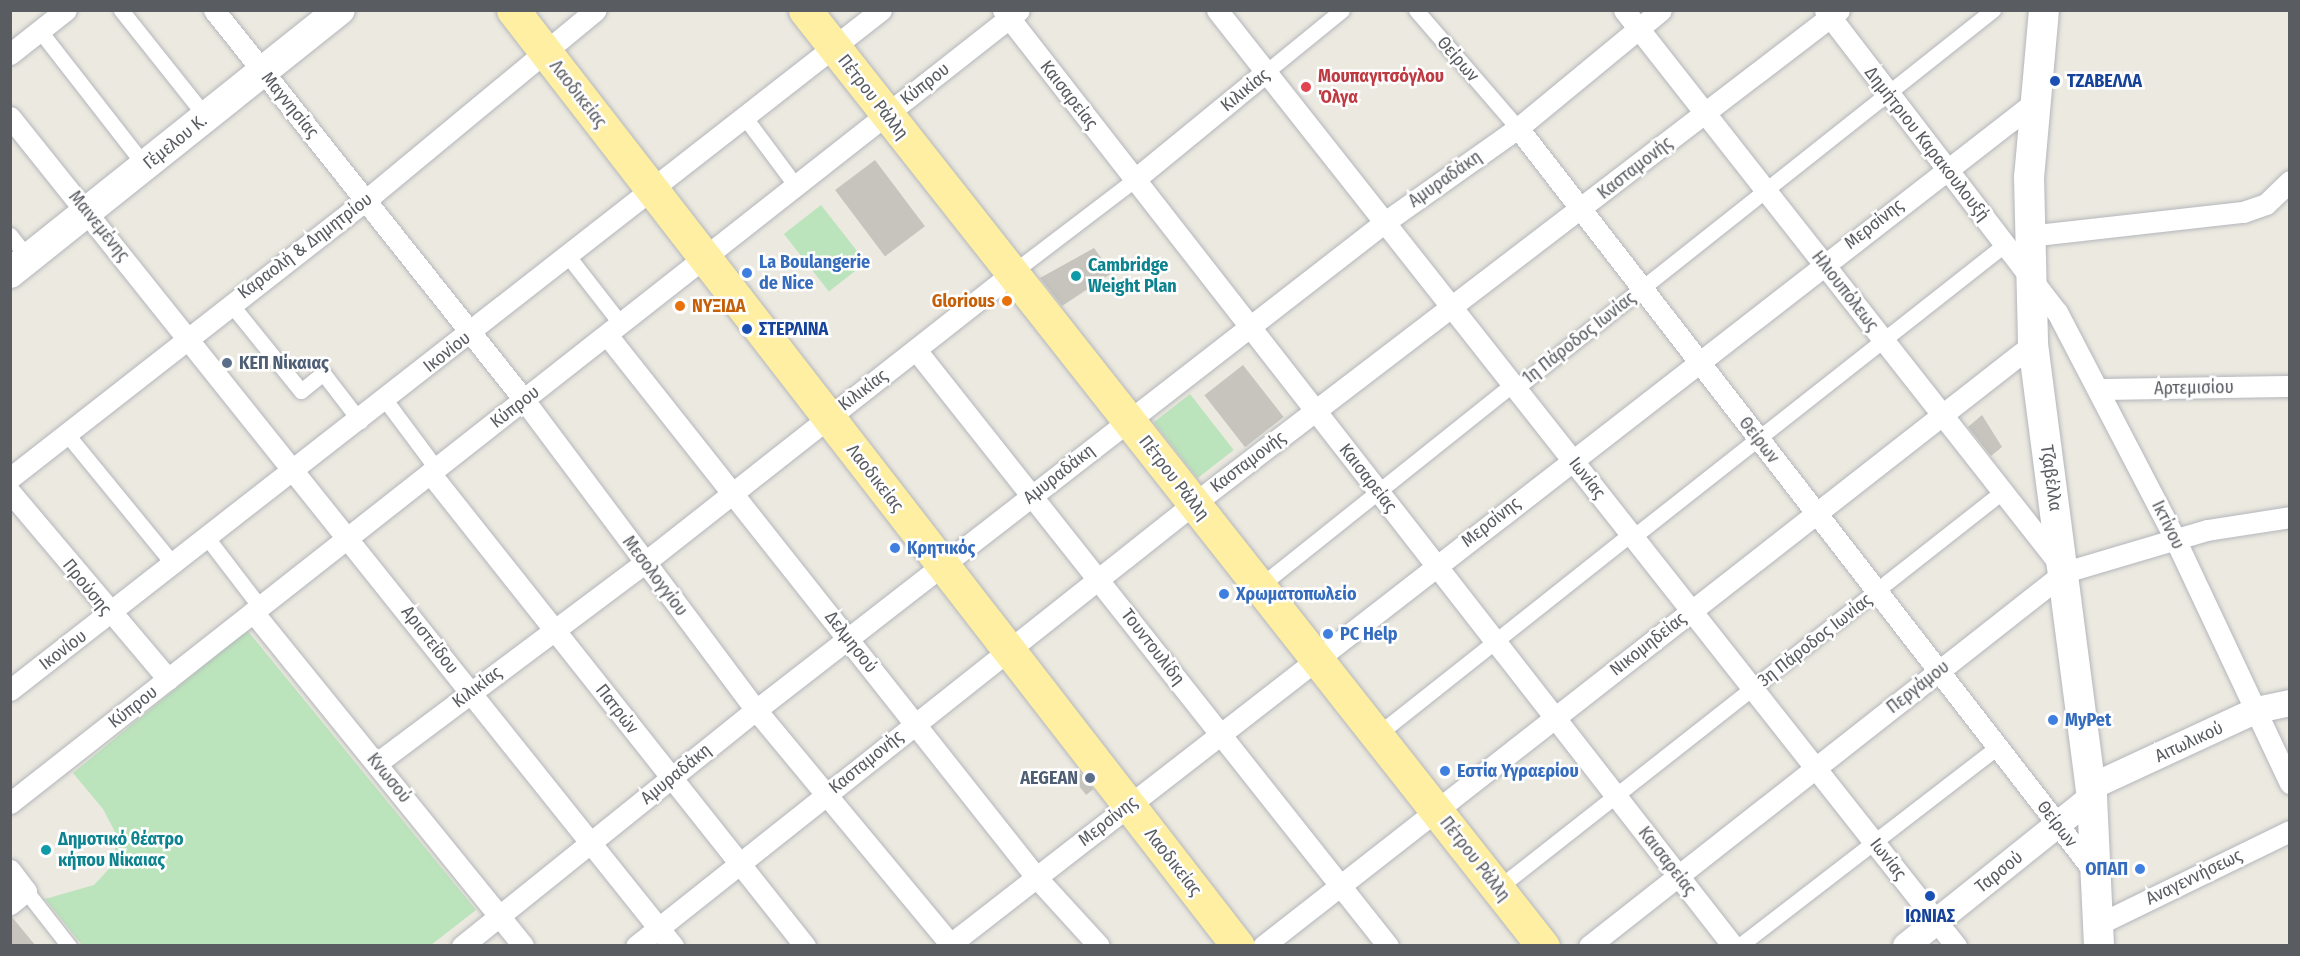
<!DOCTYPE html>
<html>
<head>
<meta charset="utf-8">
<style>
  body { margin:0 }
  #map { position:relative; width:2300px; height:956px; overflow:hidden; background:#ece9e0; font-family:"Fira Sans Condensed",sans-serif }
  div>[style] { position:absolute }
  .green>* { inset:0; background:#bce4bc; transform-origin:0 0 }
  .building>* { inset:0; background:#c6c4bd; transform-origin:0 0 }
  .roads { filter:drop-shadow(0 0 2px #b3b6bb) drop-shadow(0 0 2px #b3b6bb) }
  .pedestrian>* { height:15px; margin:-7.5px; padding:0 7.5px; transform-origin:7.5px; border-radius:7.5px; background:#fff }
  .minor>* { height:21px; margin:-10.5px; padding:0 10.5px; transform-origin:10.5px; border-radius:10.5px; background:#fff }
  .tertiary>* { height:26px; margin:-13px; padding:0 13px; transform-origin:13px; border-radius:13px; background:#fff }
  .secondary>* { height:30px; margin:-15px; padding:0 15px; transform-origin:15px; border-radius:15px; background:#fff }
  .primary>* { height:33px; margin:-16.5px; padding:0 16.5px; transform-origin:16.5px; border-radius:16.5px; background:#feefa3 }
  .dots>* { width:16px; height:16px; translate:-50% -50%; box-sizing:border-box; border:3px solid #fff; border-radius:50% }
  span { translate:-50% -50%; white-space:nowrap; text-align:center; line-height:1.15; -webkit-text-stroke:5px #fff; paint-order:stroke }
  .street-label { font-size:18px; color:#595c61 }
  .health-label { font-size:18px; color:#be3a42; font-weight:700 }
  .left { translate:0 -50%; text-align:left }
  .transit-label { font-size:18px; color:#164399; font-weight:700 }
  .shop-label { font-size:18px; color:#366cbe; font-weight:700 }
  .right { translate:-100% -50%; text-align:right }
  .culture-label { font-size:18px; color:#0d838f; font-weight:700 }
  .food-label { font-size:18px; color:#c56008; font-weight:700 }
  .service-label { font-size:18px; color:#4e5e75; font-weight:700 }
  .frame { position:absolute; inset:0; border:12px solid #595c61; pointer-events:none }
</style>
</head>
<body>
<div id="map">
  <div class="green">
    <div style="left:821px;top:205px;width:73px;height:47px;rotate:52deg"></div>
    <div style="left:1190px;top:394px;width:71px;height:46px;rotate:52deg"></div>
    <div style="clip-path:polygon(247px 630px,476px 910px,431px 945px,82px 945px,45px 899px,94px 885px,108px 870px,115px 851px,114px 830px,103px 809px,73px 773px)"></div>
  </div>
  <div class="building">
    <div style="left:875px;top:160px;width:83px;height:50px;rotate:53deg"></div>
    <div style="clip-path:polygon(1094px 248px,1112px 273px,1062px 306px,1040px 278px)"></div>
    <div style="left:1243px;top:365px;width:66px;height:49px;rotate:52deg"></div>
    <div style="clip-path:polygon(1982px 415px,2002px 447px,1991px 456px,1968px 427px)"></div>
    <div style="left:1080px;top:773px;width:21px;height:9px;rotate:51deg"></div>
    <div style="clip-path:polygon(10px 917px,12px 917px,35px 945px,10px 945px)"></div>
  </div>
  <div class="roads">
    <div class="pedestrian">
      <div style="left:121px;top:10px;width:137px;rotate:51.5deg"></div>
      <div style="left:1416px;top:10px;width:156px;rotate:49.2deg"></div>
      <div style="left:40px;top:31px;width:171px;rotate:52.1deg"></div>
      <div style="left:1266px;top:72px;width:98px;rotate:-39.2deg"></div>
      <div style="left:746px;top:119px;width:84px;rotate:53.3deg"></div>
      <div style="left:10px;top:235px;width:31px;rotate:52deg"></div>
      <div style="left:568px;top:256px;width:86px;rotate:52.1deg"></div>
      <div style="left:1012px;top:273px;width:153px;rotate:-37.3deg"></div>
      <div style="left:230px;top:303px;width:113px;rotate:51.1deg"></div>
      <div style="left:301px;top:391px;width:28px;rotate:-39deg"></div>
      <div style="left:323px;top:373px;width:61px;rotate:52.4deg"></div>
      <div style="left:1516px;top:388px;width:609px;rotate:-38.4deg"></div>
      <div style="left:386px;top:401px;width:84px;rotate:53.3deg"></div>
      <div style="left:66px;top:433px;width:171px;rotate:50.7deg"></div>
      <div style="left:1633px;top:537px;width:474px;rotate:-38.2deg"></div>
      <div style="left:208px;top:539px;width:86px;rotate:52.6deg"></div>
      <div style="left:1260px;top:586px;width:324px;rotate:-38.6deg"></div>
      <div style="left:1377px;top:735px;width:324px;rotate:-38.4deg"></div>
      <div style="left:1498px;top:888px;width:641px;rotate:-38.16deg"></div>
      <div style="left:26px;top:891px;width:70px;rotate:52deg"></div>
      <div style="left:1739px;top:946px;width:326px;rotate:-37.6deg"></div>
    </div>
    <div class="minor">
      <div style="left:214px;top:10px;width:498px;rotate:51.5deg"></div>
      <div style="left:524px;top:400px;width:387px;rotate:53.2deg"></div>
      <div style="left:756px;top:710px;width:307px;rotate:50.3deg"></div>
      <div style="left:1003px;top:10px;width:1187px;rotate:52.05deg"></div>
      <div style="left:1217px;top:10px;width:1193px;rotate:51.71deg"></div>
      <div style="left:1624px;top:10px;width:707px;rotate:51.83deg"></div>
      <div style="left:1825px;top:10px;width:381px;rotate:52.5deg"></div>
      <div style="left:2057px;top:312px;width:256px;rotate:62.5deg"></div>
      <div style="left:2175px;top:539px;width:270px;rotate:64.8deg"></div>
      <div style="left:10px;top:54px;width:71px;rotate:-38.2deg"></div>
      <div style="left:10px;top:117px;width:1062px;rotate:51.35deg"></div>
      <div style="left:1518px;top:128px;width:944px;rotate:52.23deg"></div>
      <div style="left:1134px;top:180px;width:171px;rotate:-39.3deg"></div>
      <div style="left:2028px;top:236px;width:216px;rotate:-6.4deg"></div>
      <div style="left:2243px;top:212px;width:24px;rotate:-19deg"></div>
      <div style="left:2266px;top:204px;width:33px;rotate:-44deg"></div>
      <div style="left:607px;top:335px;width:691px;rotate:51.64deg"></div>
      <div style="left:1036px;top:877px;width:93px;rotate:47.6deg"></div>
      <div style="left:916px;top:350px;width:760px;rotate:51.62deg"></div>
      <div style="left:2099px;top:389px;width:191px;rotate:-0.9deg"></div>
      <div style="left:430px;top:473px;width:604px;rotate:51.59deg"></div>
      <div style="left:10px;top:478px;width:452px;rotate:-38deg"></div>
      <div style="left:366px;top:200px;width:298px;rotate:-39.6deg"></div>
      <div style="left:10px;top:492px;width:245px;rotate:49.8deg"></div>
      <div style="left:253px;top:612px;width:429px;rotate:51deg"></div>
      <div style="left:10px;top:690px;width:1105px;rotate:-37.98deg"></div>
      <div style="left:377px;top:763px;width:334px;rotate:-36.8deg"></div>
      <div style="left:644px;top:563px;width:469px;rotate:-38.2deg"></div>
      <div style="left:10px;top:803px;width:1283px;rotate:-38.16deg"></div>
      <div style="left:10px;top:870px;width:26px;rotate:53deg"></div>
      <div style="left:26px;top:891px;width:21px;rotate:141deg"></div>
      <div style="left:2099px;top:924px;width:212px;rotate:-26deg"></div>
      <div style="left:462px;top:946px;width:377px;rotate:-38.8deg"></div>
      <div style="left:756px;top:710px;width:796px;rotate:-37.81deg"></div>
      <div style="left:1385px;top:222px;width:163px;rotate:-35.3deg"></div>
      <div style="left:1518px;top:128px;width:185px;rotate:-39.5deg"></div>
      <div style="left:636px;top:946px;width:698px;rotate:-38.43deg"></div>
      <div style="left:1183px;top:512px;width:826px;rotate:-37.42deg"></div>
      <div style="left:948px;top:946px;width:1378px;rotate:-37.83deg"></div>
      <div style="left:1263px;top:946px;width:977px;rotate:-38.02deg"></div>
      <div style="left:1589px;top:946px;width:605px;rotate:-38.16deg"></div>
      <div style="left:2065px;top:572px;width:148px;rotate:-16.5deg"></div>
      <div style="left:2207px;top:530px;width:84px;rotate:-8.9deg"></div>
    </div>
    <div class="tertiary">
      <div style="left:2091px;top:787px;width:183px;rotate:-24.9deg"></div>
      <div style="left:2257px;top:710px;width:34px;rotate:-12deg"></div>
      <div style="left:1906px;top:946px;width:238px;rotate:-38.7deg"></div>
    </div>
    <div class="secondary">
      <div style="left:2044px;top:10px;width:168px;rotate:95.1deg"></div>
      <div style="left:2029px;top:177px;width:167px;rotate:88.6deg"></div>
      <div style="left:2033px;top:344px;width:457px;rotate:82.6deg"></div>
      <div style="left:2092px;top:797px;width:149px;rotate:87.3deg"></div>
      <div style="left:10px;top:273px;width:422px;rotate:-38.6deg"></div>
    </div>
    <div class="primary">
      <div style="left:513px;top:10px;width:1184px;rotate:52.24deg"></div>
      <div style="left:805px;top:10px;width:1192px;rotate:51.75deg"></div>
    </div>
  </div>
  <div class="dots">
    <div style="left:2055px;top:81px;background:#1a4fb4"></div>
    <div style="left:1306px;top:87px;background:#e0444e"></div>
    <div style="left:747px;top:273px;background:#3f7fe0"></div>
    <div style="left:1076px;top:276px;background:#0f9aa8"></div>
    <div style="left:1007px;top:301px;background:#e8710a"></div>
    <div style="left:680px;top:306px;background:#e8710a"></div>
    <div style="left:747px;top:329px;background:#1a4fb4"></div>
    <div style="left:227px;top:363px;background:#5c6f8a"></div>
    <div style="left:895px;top:548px;background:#3f7fe0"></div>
    <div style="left:1224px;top:594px;background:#3f7fe0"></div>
    <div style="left:1328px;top:634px;background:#3f7fe0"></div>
    <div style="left:2053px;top:720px;background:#3f7fe0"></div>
    <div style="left:1445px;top:771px;background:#3f7fe0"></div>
    <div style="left:1090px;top:778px;background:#5c6f8a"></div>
    <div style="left:46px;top:850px;background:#0f9aa8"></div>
    <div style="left:2140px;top:869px;background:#3f7fe0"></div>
    <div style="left:1930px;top:896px;background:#1a4fb4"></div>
  </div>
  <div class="street-label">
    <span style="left:1458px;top:59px;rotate:49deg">Θείρων</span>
    <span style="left:925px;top:84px;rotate:-38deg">Κύπρου</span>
    <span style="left:1245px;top:90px;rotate:-39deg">Κιλικίας</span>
    <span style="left:578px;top:94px;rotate:52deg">Λαοδικείας</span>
    <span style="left:1069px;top:95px;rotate:52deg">Καισαρείας</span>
    <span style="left:873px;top:97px;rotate:52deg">Πέτρου Ράλλη</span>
    <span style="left:290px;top:105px;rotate:51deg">Μαγνησίας</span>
    <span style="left:175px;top:142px;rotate:-39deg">Γέμελου Κ.</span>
    <span style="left:1927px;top:144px;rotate:52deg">Δημήτριου Καρακουλουξή</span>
    <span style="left:1635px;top:168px;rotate:-38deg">Κασταμονής</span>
    <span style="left:1445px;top:179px;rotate:-35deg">Αμυραδάκη</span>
    <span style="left:1874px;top:224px;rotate:-38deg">Μερσίνης</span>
    <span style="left:99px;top:226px;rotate:51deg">Μαινεμένης</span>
    <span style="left:305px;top:246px;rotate:-37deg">Καραολή &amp; Δημητρίου</span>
    <span style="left:1845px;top:291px;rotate:52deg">Ηλιουπόλεως</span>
    <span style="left:1579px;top:338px;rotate:-38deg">1η Πάροδος Ιωνίας</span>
    <span style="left:447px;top:352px;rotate:-38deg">Ικονίου</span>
    <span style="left:2194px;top:388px;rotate:-1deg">Αρτεμισίου</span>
    <span style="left:863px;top:390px;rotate:-37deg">Κιλικίας</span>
    <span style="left:515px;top:407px;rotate:-38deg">Κύπρου</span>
    <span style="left:1759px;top:440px;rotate:52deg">Θείρων</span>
    <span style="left:1248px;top:462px;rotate:-37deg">Κασταμονής</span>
    <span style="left:1059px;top:474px;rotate:-38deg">Αμυραδάκη</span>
    <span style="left:875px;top:478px;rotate:52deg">Λαοδικείας</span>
    <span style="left:1174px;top:478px;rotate:52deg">Πέτρου Ράλλη</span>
    <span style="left:1368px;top:478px;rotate:52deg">Καισαρείας</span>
    <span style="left:1587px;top:478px;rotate:52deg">Ιωνίας</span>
    <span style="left:2051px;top:478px;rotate:82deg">Τζαβέλλα</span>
    <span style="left:1491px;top:522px;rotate:-38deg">Μερσίνης</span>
    <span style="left:2168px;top:525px;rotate:64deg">Ικτίνου</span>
    <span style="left:655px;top:576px;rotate:53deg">Μεσολογγίου</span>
    <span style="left:87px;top:587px;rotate:51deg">Προύσης</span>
    <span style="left:430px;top:640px;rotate:52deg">Αριστείδου</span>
    <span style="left:1815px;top:640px;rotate:-38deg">3η Πάροδος Ιωνίας</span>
    <span style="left:851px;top:642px;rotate:52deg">Δελμησού</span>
    <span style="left:1648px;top:644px;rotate:-38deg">Νικομηδείας</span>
    <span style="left:1153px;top:647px;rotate:52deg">Τουντουλίδη</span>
    <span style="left:63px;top:650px;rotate:-37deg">Ικονίου</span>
    <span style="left:477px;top:687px;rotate:-37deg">Κιλικίας</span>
    <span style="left:1918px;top:687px;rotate:-38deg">Περγάμου</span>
    <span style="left:133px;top:707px;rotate:-38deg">Κύπρου</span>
    <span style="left:617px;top:709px;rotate:52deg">Πατρών</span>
    <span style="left:2189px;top:742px;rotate:-25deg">Αιτωλικού</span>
    <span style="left:866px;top:762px;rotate:-39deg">Κασταμονής</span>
    <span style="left:676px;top:774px;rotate:-39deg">Αμυραδάκη</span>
    <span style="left:389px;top:778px;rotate:51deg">Κνωσού</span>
    <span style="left:1108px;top:821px;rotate:-38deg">Μερσίνης</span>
    <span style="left:2057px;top:824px;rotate:52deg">Θείρων</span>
    <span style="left:1475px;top:859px;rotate:52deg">Πέτρου Ράλλη</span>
    <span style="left:1888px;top:859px;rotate:52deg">Ιωνίας</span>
    <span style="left:1667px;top:861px;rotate:52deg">Καισαρείας</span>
    <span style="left:1173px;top:862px;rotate:52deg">Λαοδικείας</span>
    <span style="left:1999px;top:872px;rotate:-39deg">Ταρσού</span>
    <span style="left:2194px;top:877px;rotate:-26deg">Αναγεννήσεως</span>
  </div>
  <div class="health-label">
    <span class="left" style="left:1318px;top:87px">Μουπαγιτσόγλου<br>Όλγα</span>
  </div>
  <div class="transit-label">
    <span class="left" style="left:2067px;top:81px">ΤΖΑΒΕΛΛΑ</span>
    <span class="left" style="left:759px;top:329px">ΣΤΕΡΛΙΝΑ</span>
    <span style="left:1930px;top:916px">ΙΩΝΙΑΣ</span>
  </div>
  <div class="shop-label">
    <span class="left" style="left:759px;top:273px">La Boulangerie<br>de Nice</span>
    <span class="left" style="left:907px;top:548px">Κρητικός</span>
    <span class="left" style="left:1236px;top:594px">Χρωματοπωλείο</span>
    <span class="left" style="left:1340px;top:634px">PC Help</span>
    <span class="left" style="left:2065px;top:720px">MyPet</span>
    <span class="left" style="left:1457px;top:771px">Εστία Υγραερίου</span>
    <span class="right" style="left:2128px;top:869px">ΟΠΑΠ</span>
  </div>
  <div class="culture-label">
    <span class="left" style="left:1088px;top:276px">Cambridge<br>Weight Plan</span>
    <span class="left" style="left:58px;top:850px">Δημοτικό θέατρο<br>κήπου Νίκαιας</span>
  </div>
  <div class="food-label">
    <span class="right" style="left:995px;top:301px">Glorious</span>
    <span class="left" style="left:692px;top:306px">ΝΥΞΙΔΑ</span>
  </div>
  <div class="service-label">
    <span class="left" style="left:239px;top:363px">ΚΕΠ Νίκαιας</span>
    <span class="right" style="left:1078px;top:778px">AEGEAN</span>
  </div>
  <div class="frame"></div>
</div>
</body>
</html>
